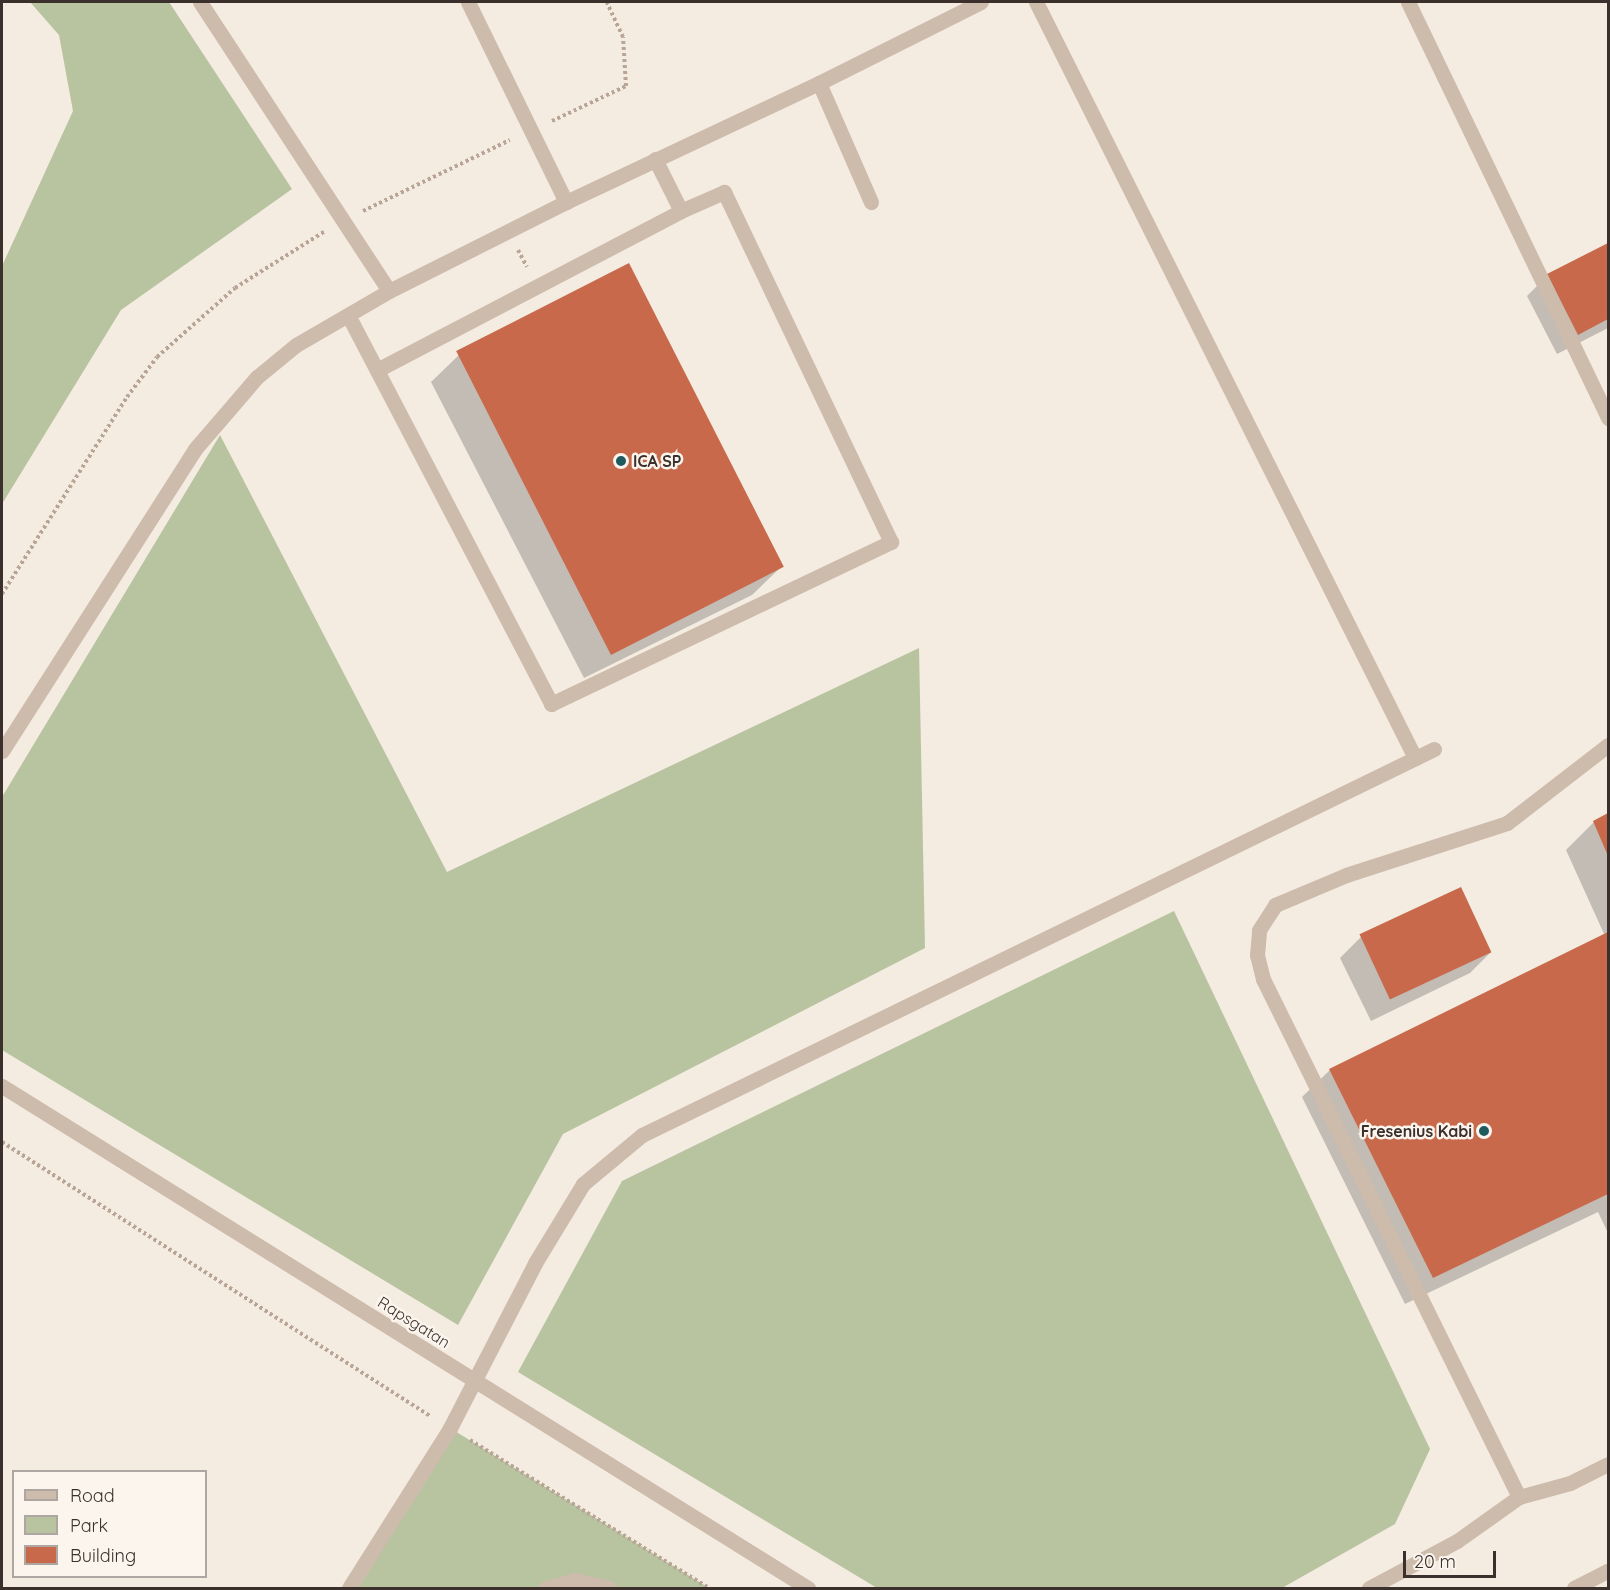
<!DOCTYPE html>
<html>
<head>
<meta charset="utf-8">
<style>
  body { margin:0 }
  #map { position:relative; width:1610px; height:1590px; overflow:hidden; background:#f4ebe1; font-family:Quicksand,sans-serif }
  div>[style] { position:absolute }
  .green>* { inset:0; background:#b8c4a0 }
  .shadow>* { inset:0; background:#0003 }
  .building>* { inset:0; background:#c8694b; transform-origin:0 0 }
  .path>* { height:4px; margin-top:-2px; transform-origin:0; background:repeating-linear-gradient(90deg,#b9a596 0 3px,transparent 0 6px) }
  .minor>* { height:15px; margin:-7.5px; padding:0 7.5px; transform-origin:7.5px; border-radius:7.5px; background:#cdbbac }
  .dots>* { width:16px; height:16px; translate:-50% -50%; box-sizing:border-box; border:3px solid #fbf5ee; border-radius:50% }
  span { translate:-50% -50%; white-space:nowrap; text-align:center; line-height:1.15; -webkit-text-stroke:5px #fbf5ee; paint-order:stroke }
  .poi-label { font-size:16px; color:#3b302b; font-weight:700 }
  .left { translate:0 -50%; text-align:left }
  .right { translate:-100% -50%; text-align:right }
  .street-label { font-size:16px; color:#3b302b }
  .frame { position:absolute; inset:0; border:3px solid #3b302b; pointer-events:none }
  .legend { position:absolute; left:12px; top:1470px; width:195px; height:108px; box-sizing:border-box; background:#fbf5ee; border:2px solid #aea6a0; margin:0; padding:8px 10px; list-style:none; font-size:18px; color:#3b302b }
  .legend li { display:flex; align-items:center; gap:12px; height:30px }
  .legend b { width:30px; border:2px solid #aea6a0 }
  .scale { position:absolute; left:1403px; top:1551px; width:93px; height:27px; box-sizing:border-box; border:3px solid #3b302b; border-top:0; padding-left:8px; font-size:18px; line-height:21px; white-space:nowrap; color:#3b302b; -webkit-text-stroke:4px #fbf5ee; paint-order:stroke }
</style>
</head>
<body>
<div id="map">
  <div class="green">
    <div style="clip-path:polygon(30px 2px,169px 2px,292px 189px,121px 310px,2px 504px,2px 266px,73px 111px,59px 35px)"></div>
    <div style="clip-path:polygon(220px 435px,447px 872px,919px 648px,925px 948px,563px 1134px,458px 1325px,2px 1050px,2px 797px)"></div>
    <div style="clip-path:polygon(1174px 911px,1430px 1449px,1395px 1524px,1282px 1588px,877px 1588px,518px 1372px,622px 1181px)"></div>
    <div style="clip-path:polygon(450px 1428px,709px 1588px,349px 1588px)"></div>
  </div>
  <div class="shadow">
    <div style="clip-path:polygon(1608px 245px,1608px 328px,1557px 354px,1527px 296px,1548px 275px)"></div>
    <div style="clip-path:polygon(459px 355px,780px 568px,752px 595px,584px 678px,431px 382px)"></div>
    <div style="clip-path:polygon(1608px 815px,1608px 1233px,1598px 1212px,1405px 1304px,1302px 1097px,1330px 1070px,1605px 936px,1566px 850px,1594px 822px)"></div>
    <div style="clip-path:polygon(1361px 937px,1491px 952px,1470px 973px,1371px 1021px,1340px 958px)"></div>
  </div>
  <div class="building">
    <div style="clip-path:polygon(1608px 243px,1608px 319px,1578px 335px,1547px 274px)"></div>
    <div style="left:629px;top:263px;width:341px;height:194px;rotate:63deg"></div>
    <div style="clip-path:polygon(1608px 813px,1608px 856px,1593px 821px)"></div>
    <div style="left:1461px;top:887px;width:72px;height:112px;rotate:65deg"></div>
    <div style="clip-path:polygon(1608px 932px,1608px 1194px,1433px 1278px,1329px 1069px)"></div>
  </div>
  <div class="path">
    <div style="left:552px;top:121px;width:82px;rotate:-25.3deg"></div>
    <div style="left:626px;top:86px;width:49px;rotate:-93.5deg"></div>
    <div style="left:623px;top:37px;width:38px;rotate:-115deg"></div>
    <div style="left:363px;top:211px;width:163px;rotate:-25.8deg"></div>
    <div style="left:518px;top:250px;width:19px;rotate:62deg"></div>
    <div style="left:2px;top:594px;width:233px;rotate:-57.6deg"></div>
    <div style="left:127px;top:397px;width:50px;rotate:-53.1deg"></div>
    <div style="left:157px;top:357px;width:104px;rotate:-41.5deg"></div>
    <div style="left:235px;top:288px;width:107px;rotate:-32.3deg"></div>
    <div style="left:2px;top:1142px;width:508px;rotate:32.63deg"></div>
    <div style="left:470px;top:1440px;width:281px;rotate:31.8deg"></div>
  </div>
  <div class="minor">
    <div style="left:200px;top:2px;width:345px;rotate:56.8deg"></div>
    <div style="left:468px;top:2px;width:223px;rotate:63.9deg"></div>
    <div style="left:1036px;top:2px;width:846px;rotate:63.37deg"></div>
    <div style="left:1408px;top:2px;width:462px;rotate:64.3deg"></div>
    <div style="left:819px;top:83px;width:130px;rotate:66.4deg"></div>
    <div style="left:348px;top:315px;width:439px;rotate:62.4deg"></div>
    <div style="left:551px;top:704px;width:377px;rotate:-25.5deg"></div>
    <div style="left:891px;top:542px;width:388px;rotate:-115.5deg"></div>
    <div style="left:724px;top:192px;width:47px;rotate:156.2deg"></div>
    <div style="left:681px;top:211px;width:58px;rotate:-116.6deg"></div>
    <div style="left:377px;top:370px;width:343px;rotate:-27.6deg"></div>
    <div style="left:2px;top:751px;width:358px;rotate:-57.4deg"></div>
    <div style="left:195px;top:449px;width:95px;rotate:-49.3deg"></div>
    <div style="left:257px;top:377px;width:50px;rotate:-39.4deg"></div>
    <div style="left:296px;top:345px;width:108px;rotate:-30.1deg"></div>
    <div style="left:389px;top:291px;width:198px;rotate:-26.7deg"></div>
    <div style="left:566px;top:202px;width:280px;rotate:-25.2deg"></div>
    <div style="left:819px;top:83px;width:181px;rotate:-26.6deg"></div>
    <div style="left:2px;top:1086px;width:950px;rotate:31.92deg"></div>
    <div style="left:1519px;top:1497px;width:578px;rotate:-116.3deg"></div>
    <div style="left:1263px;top:979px;width:25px;rotate:-104deg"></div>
    <div style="left:1257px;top:955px;width:25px;rotate:-85deg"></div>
    <div style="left:1259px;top:930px;width:30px;rotate:-57deg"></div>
    <div style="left:1275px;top:905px;width:77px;rotate:-22.9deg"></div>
    <div style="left:1346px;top:875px;width:169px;rotate:-17.9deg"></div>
    <div style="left:1507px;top:823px;width:128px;rotate:-37.7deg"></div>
    <div style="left:349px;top:1588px;width:189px;rotate:-57.7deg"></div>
    <div style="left:450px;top:1428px;width:186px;rotate:-62.7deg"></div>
    <div style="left:535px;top:1263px;width:92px;rotate:-58.7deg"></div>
    <div style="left:583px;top:1184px;width:77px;rotate:-39.7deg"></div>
    <div style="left:642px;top:1135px;width:881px;rotate:-25.98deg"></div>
    <div style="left:546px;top:1588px;width:30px;rotate:-15deg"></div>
    <div style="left:575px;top:1580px;width:35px;rotate:13deg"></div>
    <div style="left:1369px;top:1588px;width:100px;rotate:-28.1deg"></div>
    <div style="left:1457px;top:1541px;width:76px;rotate:-35.4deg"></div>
    <div style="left:1519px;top:1497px;width:53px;rotate:-15.4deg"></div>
    <div style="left:1570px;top:1483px;width:42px;rotate:-26.6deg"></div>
    <div style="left:1574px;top:1588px;width:38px;rotate:-27deg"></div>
  </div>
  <div class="dots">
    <div style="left:621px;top:461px;background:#1f5a5e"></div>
    <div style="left:1484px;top:1131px;background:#1f5a5e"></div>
  </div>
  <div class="poi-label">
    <span class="left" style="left:633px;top:461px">ICA SP</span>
    <span class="right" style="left:1472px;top:1131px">Fresenius Kabi</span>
  </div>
  <div class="street-label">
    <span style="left:414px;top:1322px;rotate:32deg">Rapsgatan</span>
  </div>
  <div class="frame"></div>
  <ul class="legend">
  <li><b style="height:8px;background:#cdbbac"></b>Road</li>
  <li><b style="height:16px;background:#b8c4a0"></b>Park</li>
  <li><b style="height:16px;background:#c8694b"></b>Building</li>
  </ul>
  <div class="scale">20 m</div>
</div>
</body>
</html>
